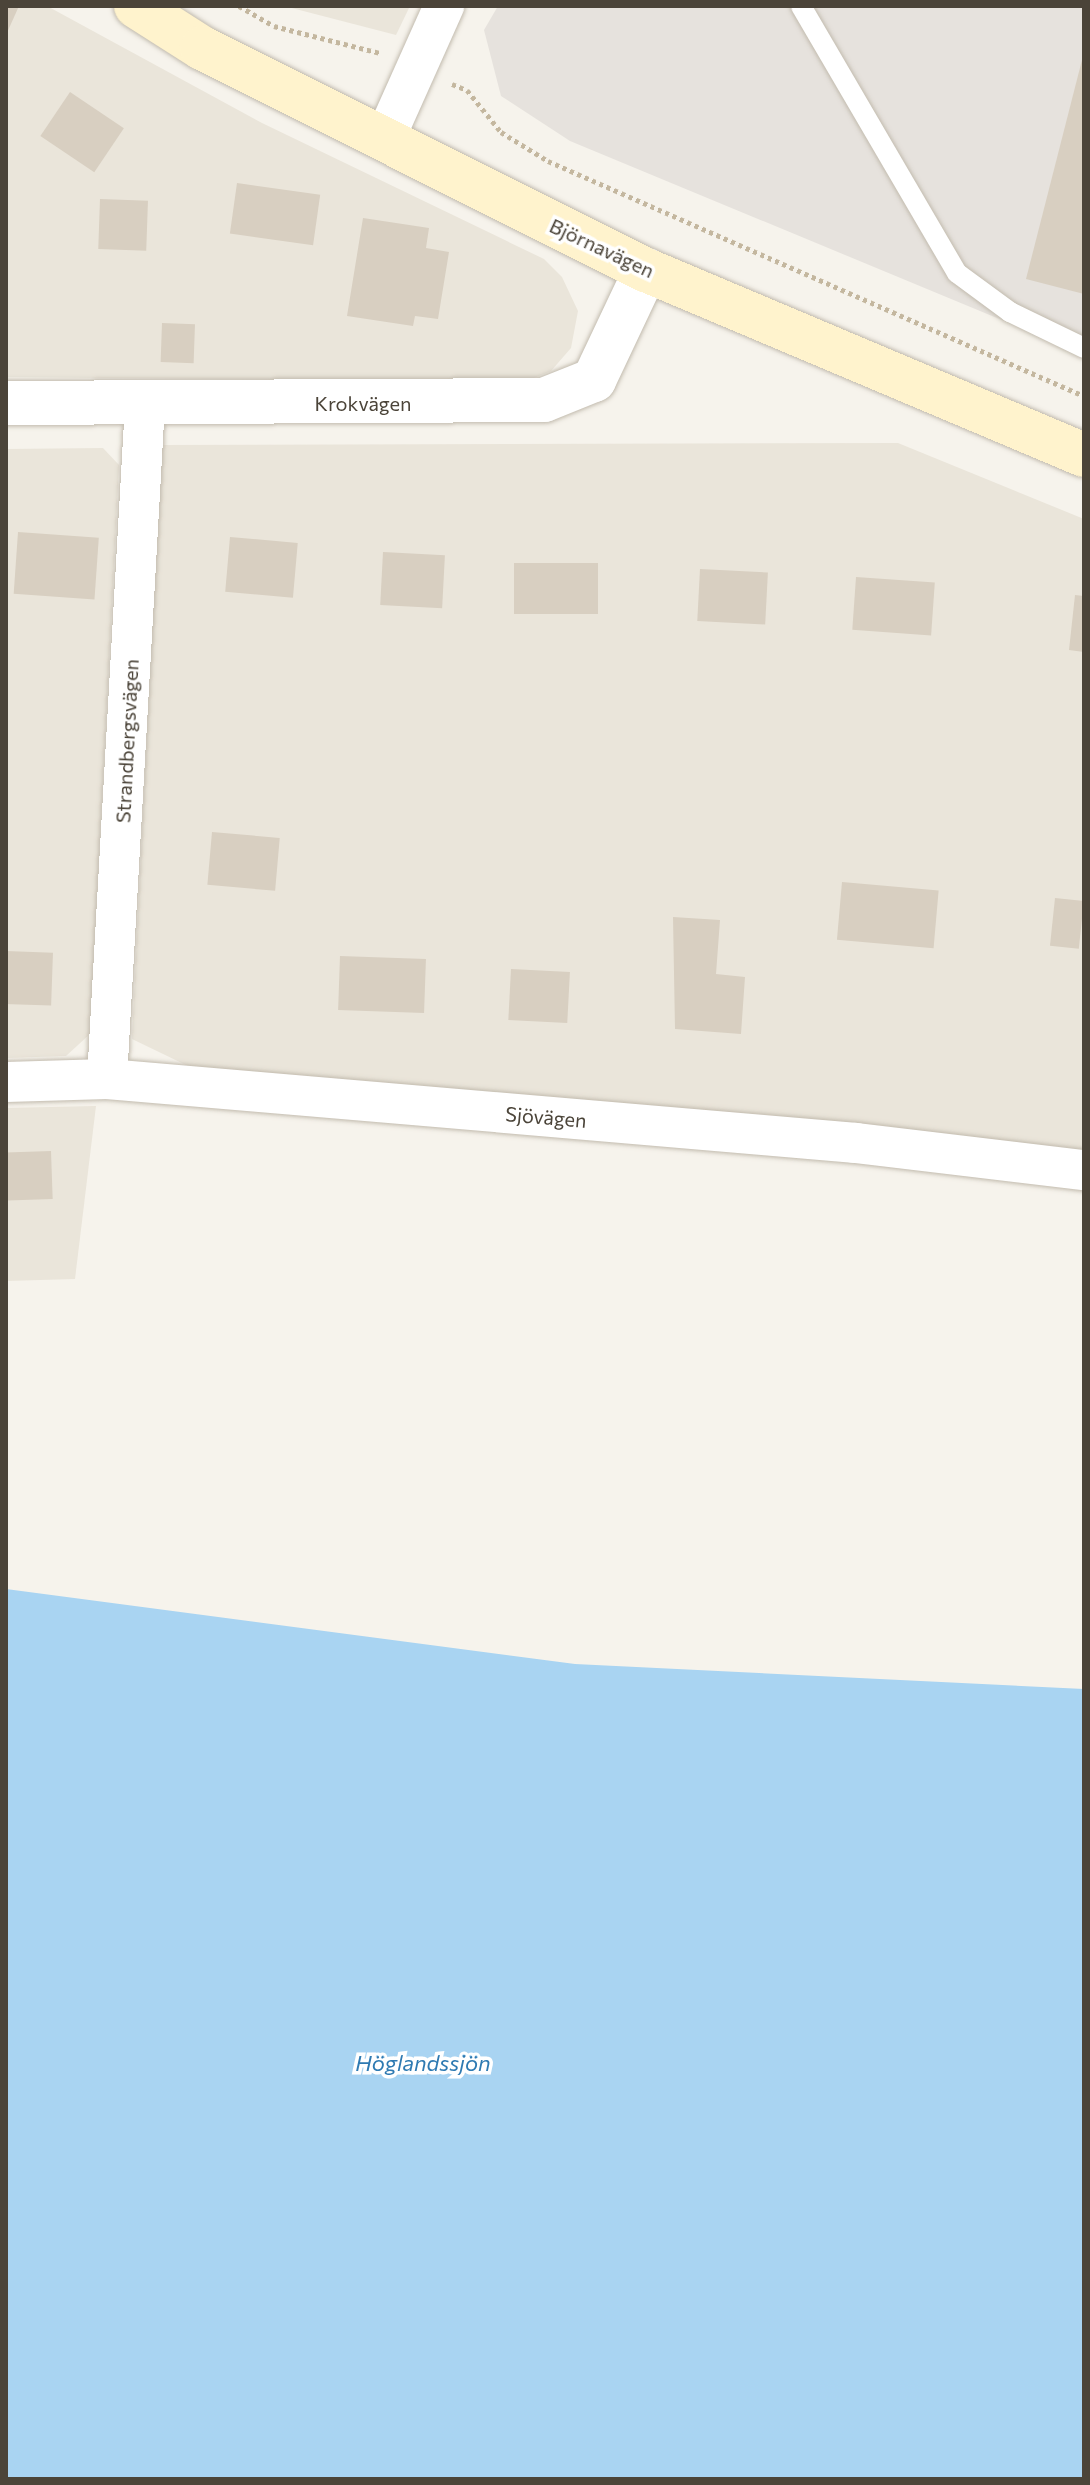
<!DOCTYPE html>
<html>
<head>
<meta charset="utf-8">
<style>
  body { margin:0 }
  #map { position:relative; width:1090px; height:2485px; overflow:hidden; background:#f6f3ec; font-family:Commissioner,sans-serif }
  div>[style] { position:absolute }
  .residential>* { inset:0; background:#eae5da }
  .industrial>* { inset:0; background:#e6e2dd }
  .water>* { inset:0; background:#a9d4f2 }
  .building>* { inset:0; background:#d8cfc1; transform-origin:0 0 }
  .path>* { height:5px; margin-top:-2.5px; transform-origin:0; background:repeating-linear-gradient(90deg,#c4b79f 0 4px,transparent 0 8px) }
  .roads { filter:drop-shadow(0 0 2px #c2bbae) drop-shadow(0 0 2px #c2bbae) }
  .service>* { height:20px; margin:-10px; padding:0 10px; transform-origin:10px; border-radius:10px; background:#fff }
  .minor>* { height:40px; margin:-20px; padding:0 20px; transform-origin:20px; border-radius:20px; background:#fff }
  .tertiary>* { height:44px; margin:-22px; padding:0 22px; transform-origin:22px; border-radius:22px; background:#fff }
  .secondary>* { height:44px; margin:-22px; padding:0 22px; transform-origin:22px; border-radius:22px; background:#fff3cd }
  span { translate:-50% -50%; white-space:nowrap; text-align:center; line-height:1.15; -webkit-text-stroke:7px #fff; paint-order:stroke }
  .street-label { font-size:20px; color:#4b4439 }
  .water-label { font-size:22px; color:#2e7ab2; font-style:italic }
  .frame { position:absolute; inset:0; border:8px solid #4b4439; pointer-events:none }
</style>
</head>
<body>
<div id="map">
  <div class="residential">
    <div style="clip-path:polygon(6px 6px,47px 6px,262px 123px,544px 259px,562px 277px,578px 311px,571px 348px,551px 371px,524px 382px,6px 377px)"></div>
    <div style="clip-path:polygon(284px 6px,410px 6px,396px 35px)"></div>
    <div style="clip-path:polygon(898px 443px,1084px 519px,1084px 1156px,190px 1067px,132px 1039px,161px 445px)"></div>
    <div style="clip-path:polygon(103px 448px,119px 465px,90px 1034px,66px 1056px,6px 1058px,6px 449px)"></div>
    <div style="clip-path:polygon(96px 1106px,75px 1279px,6px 1281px,6px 1108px)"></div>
  </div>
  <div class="industrial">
    <div style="clip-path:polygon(498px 6px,1084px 6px,1084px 354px,570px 141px,501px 96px,484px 30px)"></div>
  </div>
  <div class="water">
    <div style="clip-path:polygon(6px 1589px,575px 1664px,1084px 1689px,1084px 2479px,6px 2479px)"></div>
  </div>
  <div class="building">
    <div style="clip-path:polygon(6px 6px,19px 6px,6px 35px)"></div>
    <div style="clip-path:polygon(1083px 56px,1084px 56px,1084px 294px,1026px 279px)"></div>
    <div style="left:70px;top:92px;width:65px;height:53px;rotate:34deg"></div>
    <div style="left:237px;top:183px;width:84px;height:51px;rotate:8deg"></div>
    <div style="left:100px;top:199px;width:48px;height:50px;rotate:2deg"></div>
    <div style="clip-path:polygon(363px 218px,429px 228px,426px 248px,449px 252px,438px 319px,415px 316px,413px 326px,347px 316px)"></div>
    <div style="left:162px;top:323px;width:33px;height:39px;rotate:2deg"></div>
    <div style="left:18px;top:532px;width:81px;height:62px;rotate:4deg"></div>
    <div style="left:230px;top:537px;width:68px;height:55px;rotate:5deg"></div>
    <div style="left:383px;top:552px;width:62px;height:53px;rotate:3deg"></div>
    <div style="left:514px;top:563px;width:84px;height:51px"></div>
    <div style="left:700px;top:569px;width:68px;height:52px;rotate:3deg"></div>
    <div style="left:856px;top:577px;width:79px;height:53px;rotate:4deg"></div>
    <div style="clip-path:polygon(1075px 595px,1084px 596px,1084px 652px,1069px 650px)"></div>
    <div style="left:212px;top:832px;width:68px;height:53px;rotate:5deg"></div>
    <div style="left:842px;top:882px;width:97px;height:58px;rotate:5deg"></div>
    <div style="left:1055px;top:898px;width:29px;height:48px;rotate:6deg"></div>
    <div style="clip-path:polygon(673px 917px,720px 920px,716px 974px,745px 977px,741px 1034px,675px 1029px)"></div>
    <div style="left:6px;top:951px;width:47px;height:53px;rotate:2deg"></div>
    <div style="left:340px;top:956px;width:86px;height:54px;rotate:2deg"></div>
    <div style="left:511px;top:969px;width:59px;height:51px;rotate:3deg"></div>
    <div style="left:51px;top:1151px;width:48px;height:45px;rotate:88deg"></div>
  </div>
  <div class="path">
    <div style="left:239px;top:6px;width:40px;rotate:29.7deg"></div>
    <div style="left:274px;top:26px;width:109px;rotate:14.3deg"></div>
    <div style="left:452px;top:84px;width:16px;rotate:22deg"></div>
    <div style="left:467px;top:90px;width:54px;rotate:51deg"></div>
    <div style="left:501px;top:132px;width:55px;rotate:31.7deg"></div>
    <div style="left:548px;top:161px;width:585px;rotate:23.67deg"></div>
  </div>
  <div class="roads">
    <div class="service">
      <div style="left:801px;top:6px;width:309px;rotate:59.7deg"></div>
      <div style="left:957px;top:273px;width:66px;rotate:36.3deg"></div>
      <div style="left:1010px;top:312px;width:82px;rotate:25.9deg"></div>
    </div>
    <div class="minor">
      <div style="left:385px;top:138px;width:145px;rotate:-65.9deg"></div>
      <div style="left:107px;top:1079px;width:676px;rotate:-86.78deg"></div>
      <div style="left:6px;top:1082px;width:101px;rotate:-1.7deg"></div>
      <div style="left:107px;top:1079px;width:752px;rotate:4.88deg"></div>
      <div style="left:856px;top:1143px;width:230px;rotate:6.8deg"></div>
    </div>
    <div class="tertiary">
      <div style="left:6px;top:403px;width:538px;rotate:-0.32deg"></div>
      <div style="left:544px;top:400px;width:54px;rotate:-21.8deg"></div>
      <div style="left:594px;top:380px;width:122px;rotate:-64.7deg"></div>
    </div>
    <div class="secondary">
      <div style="left:136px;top:6px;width:78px;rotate:32.5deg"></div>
      <div style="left:202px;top:48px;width:496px;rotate:26.6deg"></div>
      <div style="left:646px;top:270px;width:475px;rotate:22.9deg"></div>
    </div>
  </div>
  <div class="street-label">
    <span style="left:602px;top:248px;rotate:25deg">Björnavägen</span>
    <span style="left:363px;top:403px">Krokvägen</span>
    <span style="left:127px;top:741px;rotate:-87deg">Strandbergsvägen</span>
    <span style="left:546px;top:1117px;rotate:5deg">Sjövägen</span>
  </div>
  <div class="water-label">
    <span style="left:423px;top:2063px">Höglandssjön</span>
  </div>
  <div class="frame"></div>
</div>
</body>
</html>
